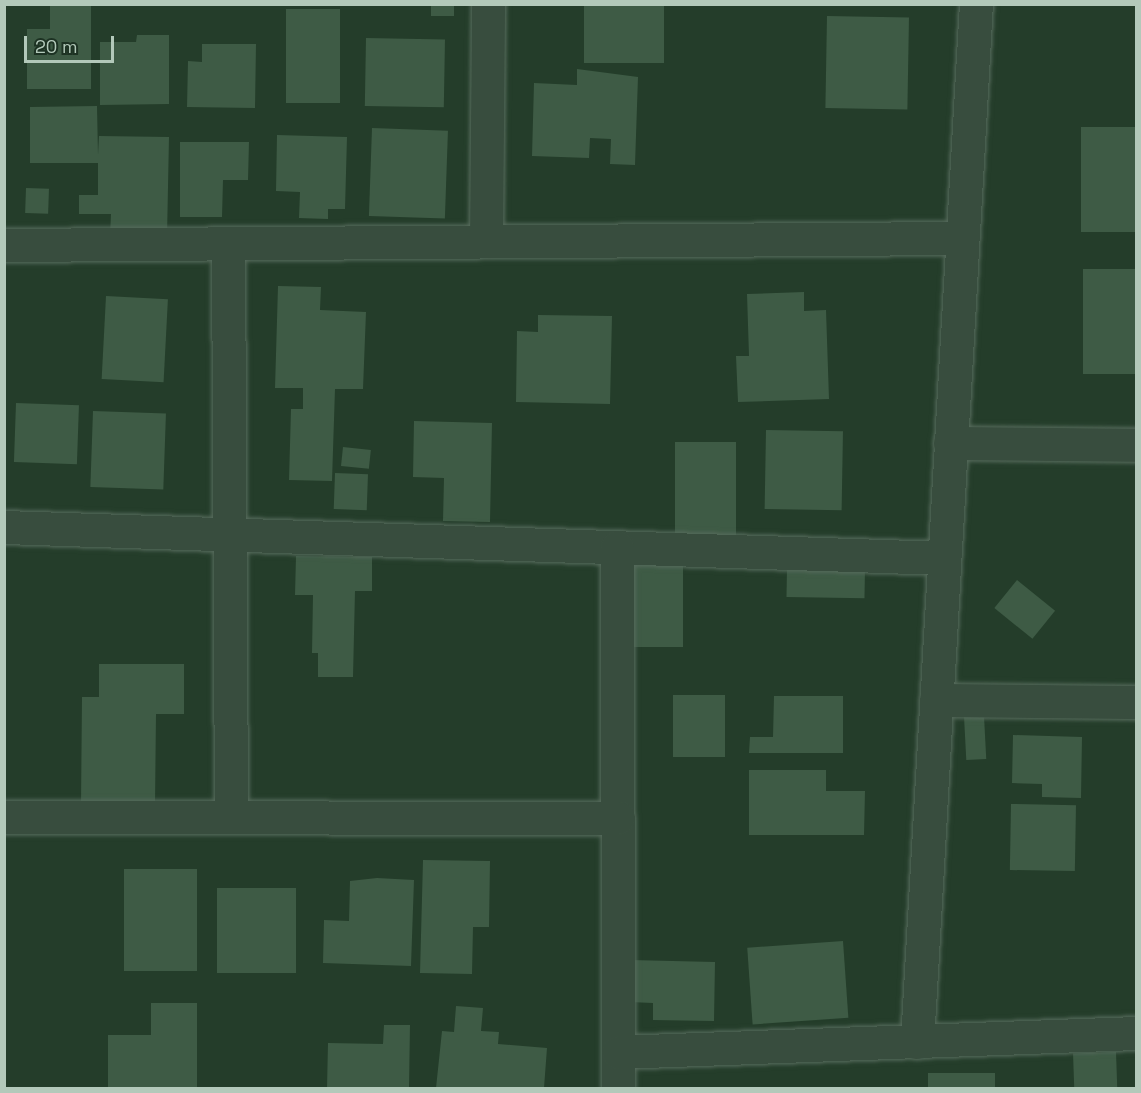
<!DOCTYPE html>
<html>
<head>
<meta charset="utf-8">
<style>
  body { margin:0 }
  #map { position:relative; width:1141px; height:1093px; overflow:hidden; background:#243d2a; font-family:"Space Grotesk",sans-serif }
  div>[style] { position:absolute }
  .building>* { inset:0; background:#3e5b45; transform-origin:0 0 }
  .roads { filter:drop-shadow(0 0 2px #566b5c) drop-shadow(0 0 2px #566b5c) }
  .minor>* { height:33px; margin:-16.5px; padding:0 16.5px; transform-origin:16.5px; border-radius:16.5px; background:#384d3e }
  span { translate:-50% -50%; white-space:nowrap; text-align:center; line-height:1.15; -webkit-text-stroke:6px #1d3223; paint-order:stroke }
  .frame { position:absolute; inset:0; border:6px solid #b3c9ba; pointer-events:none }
  .scale { position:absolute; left:24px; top:36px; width:90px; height:27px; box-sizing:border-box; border:3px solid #b3c9ba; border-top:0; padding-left:8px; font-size:18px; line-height:21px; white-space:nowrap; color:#b3c9ba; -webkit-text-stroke:4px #1d3223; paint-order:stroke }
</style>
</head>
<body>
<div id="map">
  <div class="building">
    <div style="clip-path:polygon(50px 4px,91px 4px,91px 89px,27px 89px,27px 29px,50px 29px)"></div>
    <div style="left:431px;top:4px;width:23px;height:12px"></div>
    <div style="left:584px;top:5px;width:80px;height:58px"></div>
    <div style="left:286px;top:9px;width:54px;height:94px"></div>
    <div style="left:827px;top:16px;width:82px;height:92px;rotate:1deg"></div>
    <div style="clip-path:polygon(137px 35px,169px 35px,169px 104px,100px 105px,100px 42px,136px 42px)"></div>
    <div style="left:366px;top:38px;width:79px;height:68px;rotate:1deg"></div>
    <div style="clip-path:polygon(202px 44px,256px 44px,255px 108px,187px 107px,188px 61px,202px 62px)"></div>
    <div style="clip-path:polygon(577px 69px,638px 77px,635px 165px,610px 164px,611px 139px,590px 138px,589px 158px,532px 156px,534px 83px,577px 85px)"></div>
    <div style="clip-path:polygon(97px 106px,98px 155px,99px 136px,169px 137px,167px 237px,110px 236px,111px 214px,79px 214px,79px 195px,98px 195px,98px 163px,30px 163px,30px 107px)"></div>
    <div style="left:1136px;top:127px;width:105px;height:55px;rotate:90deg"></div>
    <div style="left:372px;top:128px;width:76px;height:88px;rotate:2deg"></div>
    <div style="clip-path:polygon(277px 135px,347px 137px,345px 209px,328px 209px,328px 219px,299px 218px,300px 192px,276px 191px)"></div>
    <div style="clip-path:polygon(180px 142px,249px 142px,248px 180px,223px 180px,222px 217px,180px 217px)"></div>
    <div style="left:26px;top:188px;width:23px;height:25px;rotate:2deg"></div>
    <div style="left:1136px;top:269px;width:105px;height:53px;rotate:90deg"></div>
    <div style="clip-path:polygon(278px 286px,321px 287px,320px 310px,366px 312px,363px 389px,335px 389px,332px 481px,289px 480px,291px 409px,303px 409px,303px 388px,275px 388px)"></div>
    <div style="clip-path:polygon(804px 292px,804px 311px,826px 310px,829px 399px,738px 402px,736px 356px,749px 356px,747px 294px)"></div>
    <div style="left:106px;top:296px;width:62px;height:83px;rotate:3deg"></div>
    <div style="clip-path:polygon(538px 315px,612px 316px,610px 404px,516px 402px,517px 331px,538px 332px)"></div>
    <div style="left:16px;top:403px;width:63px;height:59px;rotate:2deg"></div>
    <div style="left:93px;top:411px;width:73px;height:76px;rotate:2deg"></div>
    <div style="clip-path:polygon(414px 421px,492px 423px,490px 522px,443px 521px,444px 478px,413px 477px)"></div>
    <div style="left:766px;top:430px;width:77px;height:79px;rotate:1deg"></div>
    <div style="left:675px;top:442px;width:61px;height:101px"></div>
    <div style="left:343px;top:447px;width:28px;height:19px;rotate:6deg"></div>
    <div style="left:335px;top:473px;width:33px;height:36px;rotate:2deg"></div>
    <div style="clip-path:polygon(296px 556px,372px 557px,372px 591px,355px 591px,353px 677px,318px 677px,318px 653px,312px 653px,313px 595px,295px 595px)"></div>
    <div style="left:628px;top:564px;width:55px;height:83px"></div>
    <div style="left:787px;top:568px;width:78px;height:29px;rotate:1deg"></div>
    <div style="left:1017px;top:580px;width:49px;height:36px;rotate:39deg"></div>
    <div style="clip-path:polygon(99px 664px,184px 664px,184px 714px,156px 714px,155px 805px,81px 804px,82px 697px,99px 697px)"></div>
    <div style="left:673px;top:695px;width:52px;height:62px"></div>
    <div style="clip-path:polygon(774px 696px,843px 696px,843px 753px,749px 753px,750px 737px,773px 737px)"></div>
    <div style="left:984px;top:716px;width:43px;height:20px;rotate:87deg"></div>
    <div style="clip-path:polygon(1013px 735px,1082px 737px,1081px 798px,1042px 797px,1042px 784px,1012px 783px)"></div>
    <div style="clip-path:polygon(749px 770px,826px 770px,826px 791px,865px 791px,864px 835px,749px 835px)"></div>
    <div style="left:1011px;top:804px;width:65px;height:66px;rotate:1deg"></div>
    <div style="clip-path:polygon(423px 860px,490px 861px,489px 927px,473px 927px,472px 974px,420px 973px)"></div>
    <div style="left:124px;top:869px;width:73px;height:102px"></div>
    <div style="clip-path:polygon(377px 878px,414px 880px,411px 966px,323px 963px,324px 920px,349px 921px,350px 881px)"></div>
    <div style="left:217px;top:888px;width:79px;height:85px"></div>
    <div style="left:843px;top:941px;width:77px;height:96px;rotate:86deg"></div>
    <div style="clip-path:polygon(630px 960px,715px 962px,714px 1021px,653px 1020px,653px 1003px,629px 1002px)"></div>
    <div style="clip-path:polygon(151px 1003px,197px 1003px,197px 1088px,108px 1088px,108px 1035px,151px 1035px)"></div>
    <div style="clip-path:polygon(456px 1006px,483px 1008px,481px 1031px,499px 1032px,498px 1044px,547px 1048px,544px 1088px,436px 1088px,442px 1031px,454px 1032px)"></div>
    <div style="clip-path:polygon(384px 1025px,410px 1025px,409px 1088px,327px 1088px,328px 1043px,383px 1044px)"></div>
    <div style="left:1116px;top:1052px;width:36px;height:43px;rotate:88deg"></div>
    <div style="left:928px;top:1073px;width:67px;height:15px"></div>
  </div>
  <div class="roads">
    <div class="minor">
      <div style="left:486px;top:241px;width:237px;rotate:-89.5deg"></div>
      <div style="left:228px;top:243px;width:574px;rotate:89.7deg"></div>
      <div style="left:4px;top:245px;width:957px;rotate:-0.42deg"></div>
      <div style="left:950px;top:443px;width:186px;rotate:0.6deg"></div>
      <div style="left:4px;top:527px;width:940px;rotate:1.89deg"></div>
      <div style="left:617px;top:547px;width:541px;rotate:89.89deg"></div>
      <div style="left:936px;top:700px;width:200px;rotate:0.6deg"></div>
      <div style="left:4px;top:817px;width:614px;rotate:0.09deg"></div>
      <div style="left:917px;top:1042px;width:1040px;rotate:-86.75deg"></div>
      <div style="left:618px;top:1052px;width:518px;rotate:-2.1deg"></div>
    </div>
  </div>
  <div class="frame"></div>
  <div class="scale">20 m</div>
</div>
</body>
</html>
